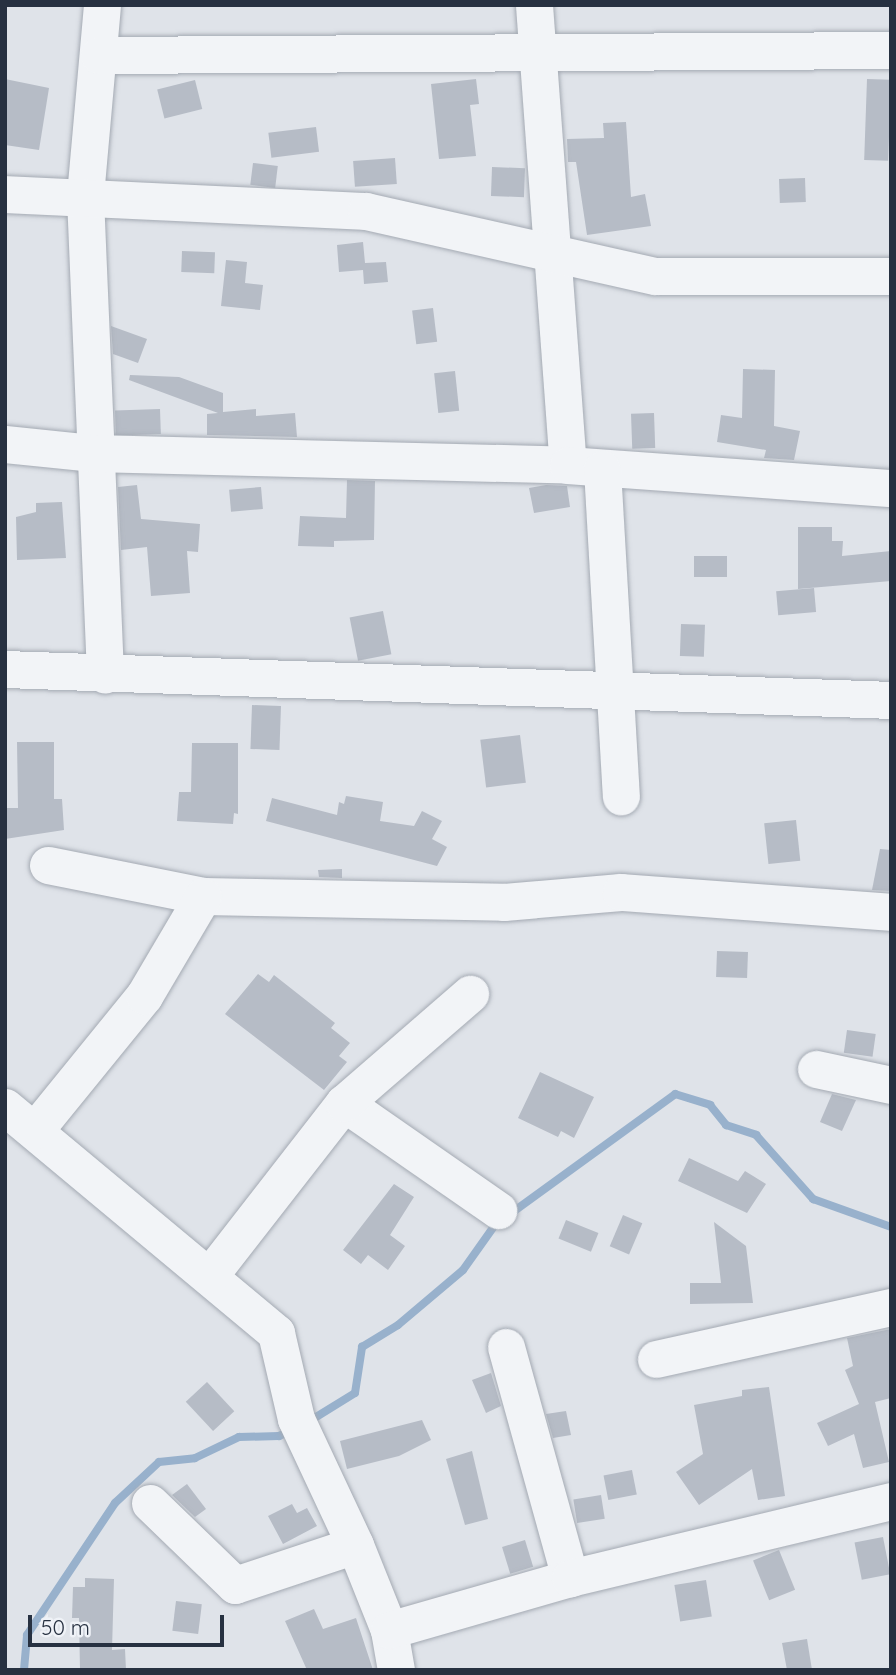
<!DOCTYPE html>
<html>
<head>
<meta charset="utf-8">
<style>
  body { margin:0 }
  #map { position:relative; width:896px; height:1675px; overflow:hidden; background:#dfe3e9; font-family:Quicksand,sans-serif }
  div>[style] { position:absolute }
  .stream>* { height:8px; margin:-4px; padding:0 4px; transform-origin:4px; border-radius:4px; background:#98b1cc }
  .building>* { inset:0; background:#b6bcc6; transform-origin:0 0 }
  .roads { filter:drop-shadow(0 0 2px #a4aab3) drop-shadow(0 0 2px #a4aab3) }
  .minor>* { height:37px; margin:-18.5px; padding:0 18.5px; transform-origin:18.5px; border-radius:18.5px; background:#f2f4f7 }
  span { translate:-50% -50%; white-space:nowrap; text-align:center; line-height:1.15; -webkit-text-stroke:6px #eff2f7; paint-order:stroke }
  .frame { position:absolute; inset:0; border:7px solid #273141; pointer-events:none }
  .scale { position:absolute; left:28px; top:1615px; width:196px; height:32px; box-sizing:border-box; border:4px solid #273141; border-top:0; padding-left:9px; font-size:21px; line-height:24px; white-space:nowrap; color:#273141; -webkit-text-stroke:5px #eff2f7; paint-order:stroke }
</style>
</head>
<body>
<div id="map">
  <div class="stream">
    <div style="left:308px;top:1422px;width:55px;rotate:-31.7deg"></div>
    <div style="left:355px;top:1393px;width:47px;rotate:-81.3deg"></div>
    <div style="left:362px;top:1347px;width:42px;rotate:-31.4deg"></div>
    <div style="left:398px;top:1325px;width:85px;rotate:-40.2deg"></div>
    <div style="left:463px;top:1270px;width:55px;rotate:-54.6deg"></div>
    <div style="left:495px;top:1225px;width:223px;rotate:-36deg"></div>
    <div style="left:675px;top:1094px;width:37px;rotate:17deg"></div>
    <div style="left:710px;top:1105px;width:26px;rotate:51deg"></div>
    <div style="left:726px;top:1125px;width:32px;rotate:18deg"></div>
    <div style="left:756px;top:1135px;width:86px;rotate:48.3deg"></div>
    <div style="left:813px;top:1199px;width:83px;rotate:19.7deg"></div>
    <div style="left:24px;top:1670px;width:35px;rotate:-85deg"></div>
    <div style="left:27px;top:1635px;width:159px;rotate:-56.3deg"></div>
    <div style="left:115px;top:1503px;width:60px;rotate:-43deg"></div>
    <div style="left:159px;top:1462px;width:36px;rotate:-6deg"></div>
    <div style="left:195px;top:1458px;width:49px;rotate:-25.5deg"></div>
    <div style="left:239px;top:1437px;width:40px;rotate:-1.4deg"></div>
    <div style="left:279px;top:1436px;width:12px;rotate:-24deg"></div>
  </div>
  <div class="building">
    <div style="clip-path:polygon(5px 79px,49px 88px,39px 150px,5px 145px)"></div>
    <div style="clip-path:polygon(476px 79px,479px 104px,470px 105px,476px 156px,439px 159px,431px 84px)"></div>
    <div style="left:867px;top:79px;width:24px;height:81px;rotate:2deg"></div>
    <div style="left:195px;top:80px;width:30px;height:39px;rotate:76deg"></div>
    <div style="clip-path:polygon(626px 122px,631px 197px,645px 194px,651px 226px,587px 235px,576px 162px,568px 162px,567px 139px,604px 138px,603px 123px)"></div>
    <div style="left:316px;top:127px;width:25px;height:48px;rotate:83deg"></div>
    <div style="left:395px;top:158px;width:26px;height:42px;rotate:86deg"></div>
    <div style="left:253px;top:163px;width:25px;height:22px;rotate:7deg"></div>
    <div style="left:492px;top:167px;width:33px;height:29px;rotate:2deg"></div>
    <div style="left:805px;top:178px;width:24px;height:26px;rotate:88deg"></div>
    <div style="clip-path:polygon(363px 242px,365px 263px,386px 262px,388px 282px,364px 284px,363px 270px,339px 272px,337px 245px)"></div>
    <div style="left:182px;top:251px;width:33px;height:21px;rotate:2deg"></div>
    <div style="clip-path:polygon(226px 260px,247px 262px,245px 283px,263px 285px,260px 310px,221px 306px)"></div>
    <div style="left:433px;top:308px;width:34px;height:21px;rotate:83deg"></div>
    <div style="clip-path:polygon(111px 326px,147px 339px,138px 363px,113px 354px)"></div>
    <div style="clip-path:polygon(743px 369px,775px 370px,774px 426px,800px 431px,794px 460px,764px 458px,766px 450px,717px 442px,721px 415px,742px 418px)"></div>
    <div style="left:455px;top:371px;width:40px;height:21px;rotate:84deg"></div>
    <div style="clip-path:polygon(130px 375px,179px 377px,223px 393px,223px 412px,256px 409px,256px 416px,295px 413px,297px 437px,207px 435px,207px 414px,218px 413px,129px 380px)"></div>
    <div style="left:160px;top:409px;width:25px;height:45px;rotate:88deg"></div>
    <div style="left:654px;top:413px;width:35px;height:23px;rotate:88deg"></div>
    <div style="clip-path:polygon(347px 480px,375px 481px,374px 540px,334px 541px,334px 547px,298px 546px,300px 516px,346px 518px)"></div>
    <div style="clip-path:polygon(137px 485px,141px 519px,200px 524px,198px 552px,187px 551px,190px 593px,151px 596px,147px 547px,121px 550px,118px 487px)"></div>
    <div style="clip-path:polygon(546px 485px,567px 486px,570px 507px,534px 513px,529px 488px)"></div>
    <div style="left:261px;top:487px;width:22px;height:32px;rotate:85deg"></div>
    <div style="clip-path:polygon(62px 502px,66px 558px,17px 560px,16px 517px,36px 512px,36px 503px)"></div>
    <div style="clip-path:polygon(798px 527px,832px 527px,832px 541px,843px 541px,842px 556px,891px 551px,891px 581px,798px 589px)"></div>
    <div style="left:694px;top:556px;width:33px;height:21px"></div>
    <div style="left:814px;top:588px;width:24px;height:38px;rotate:85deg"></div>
    <div style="left:383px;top:611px;width:44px;height:34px;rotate:79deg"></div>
    <div style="left:681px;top:624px;width:24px;height:32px;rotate:2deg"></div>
    <div style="left:252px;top:705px;width:29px;height:44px;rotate:2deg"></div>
    <div style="left:520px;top:735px;width:48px;height:40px;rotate:83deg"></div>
    <div style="clip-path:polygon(17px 742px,54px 742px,54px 799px,62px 799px,64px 830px,5px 839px,5px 808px,18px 808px)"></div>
    <div style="clip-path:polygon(192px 743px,238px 743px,238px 814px,234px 813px,233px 824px,177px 821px,179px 792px,191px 792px)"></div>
    <div style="clip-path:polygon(346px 796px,383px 802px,380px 821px,414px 826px,422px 811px,442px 821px,432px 839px,447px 847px,437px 866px,266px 821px,272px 798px,337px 815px,339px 802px,344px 804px)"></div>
    <div style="left:796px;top:820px;width:41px;height:32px;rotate:84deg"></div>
    <div style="clip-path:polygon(880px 849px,891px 850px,891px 891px,872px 890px)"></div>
    <div style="clip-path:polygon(342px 869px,342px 878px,319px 877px,318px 870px)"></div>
    <div style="left:717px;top:951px;width:31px;height:26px;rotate:2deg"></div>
    <div style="clip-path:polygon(258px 974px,269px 982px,274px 975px,335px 1023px,331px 1028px,350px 1043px,339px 1056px,347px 1062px,324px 1090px,225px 1014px)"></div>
    <div style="left:847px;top:1030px;width:29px;height:23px;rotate:8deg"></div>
    <div style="clip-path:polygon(540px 1072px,594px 1097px,574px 1138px,561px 1131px,558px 1137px,518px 1118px)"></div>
    <div style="clip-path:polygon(832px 1094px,856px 1100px,842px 1131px,820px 1122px)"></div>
    <div style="clip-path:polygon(689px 1158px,738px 1181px,745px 1171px,766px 1184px,747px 1213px,678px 1181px)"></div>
    <div style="clip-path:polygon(394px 1184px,414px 1197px,390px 1235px,405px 1246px,388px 1270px,368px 1255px,361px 1264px,343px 1250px)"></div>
    <div style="left:623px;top:1215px;width:21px;height:34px;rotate:23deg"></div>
    <div style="left:566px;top:1220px;width:35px;height:20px;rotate:22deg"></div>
    <div style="clip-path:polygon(714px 1222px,746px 1246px,753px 1303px,690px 1304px,690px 1283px,721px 1283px)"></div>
    <div style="clip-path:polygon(891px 1329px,891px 1398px,875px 1402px,889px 1462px,863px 1468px,854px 1434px,828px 1446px,817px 1423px,859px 1404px,845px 1370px,853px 1366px,847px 1338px)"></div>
    <div style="clip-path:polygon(491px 1373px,501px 1406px,486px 1413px,472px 1380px)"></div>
    <div style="left:207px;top:1382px;width:40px;height:29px;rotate:47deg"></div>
    <div style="clip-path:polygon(769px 1387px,785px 1496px,758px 1500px,752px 1469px,699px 1505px,676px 1472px,703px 1454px,694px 1405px,742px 1396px,742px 1390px)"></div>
    <div style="clip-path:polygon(566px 1411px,571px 1435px,553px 1438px,546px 1414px)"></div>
    <div style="clip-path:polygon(422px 1420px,431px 1440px,399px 1456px,347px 1469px,340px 1441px)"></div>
    <div style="clip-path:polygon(472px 1451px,488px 1519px,465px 1525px,446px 1459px)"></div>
    <div style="left:632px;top:1470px;width:25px;height:29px;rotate:79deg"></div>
    <div style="clip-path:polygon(187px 1484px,206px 1509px,195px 1517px,172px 1495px)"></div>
    <div style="left:601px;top:1495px;width:24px;height:28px;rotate:81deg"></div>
    <div style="clip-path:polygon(292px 1504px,297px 1513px,307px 1508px,317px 1526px,283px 1544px,268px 1516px)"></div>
    <div style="left:883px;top:1537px;width:38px;height:29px;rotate:79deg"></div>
    <div style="left:525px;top:1540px;width:28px;height:24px;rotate:73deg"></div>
    <div style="left:779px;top:1550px;width:43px;height:28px;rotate:68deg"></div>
    <div style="clip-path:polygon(85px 1578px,114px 1579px,112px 1650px,125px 1649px,126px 1670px,80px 1670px,79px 1618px,72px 1618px,73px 1587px,85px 1587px)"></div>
    <div style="left:706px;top:1580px;width:37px;height:32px;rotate:81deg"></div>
    <div style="left:176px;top:1601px;width:26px;height:30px;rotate:7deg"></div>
    <div style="clip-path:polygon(314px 1609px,323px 1629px,356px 1618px,373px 1670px,307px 1670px,285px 1621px)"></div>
    <div style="clip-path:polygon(807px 1639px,812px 1670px,787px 1670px,782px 1643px)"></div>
  </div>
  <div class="roads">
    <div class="minor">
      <div style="left:102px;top:5px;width:193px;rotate:95.1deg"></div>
      <div style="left:85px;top:197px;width:478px;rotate:87.6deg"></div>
      <div style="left:534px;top:5px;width:461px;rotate:85.8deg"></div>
      <div style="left:99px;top:55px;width:792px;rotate:-0.36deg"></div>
      <div style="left:5px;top:194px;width:361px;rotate:2.7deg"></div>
      <div style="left:366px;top:211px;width:296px;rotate:12.7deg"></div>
      <div style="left:655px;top:276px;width:236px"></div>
      <div style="left:5px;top:444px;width:87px;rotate:5.9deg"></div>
      <div style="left:92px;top:453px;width:476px;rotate:1.4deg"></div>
      <div style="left:568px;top:465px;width:324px;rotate:4.1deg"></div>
      <div style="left:602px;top:469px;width:328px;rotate:86.7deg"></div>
      <div style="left:5px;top:669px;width:887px;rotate:2deg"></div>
      <div style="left:48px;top:865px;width:158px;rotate:11.3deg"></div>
      <div style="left:203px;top:896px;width:301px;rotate:1.1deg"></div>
      <div style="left:504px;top:902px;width:117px;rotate:-4.9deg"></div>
      <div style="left:621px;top:892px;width:271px;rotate:4.2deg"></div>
      <div style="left:816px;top:1069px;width:77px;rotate:12deg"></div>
      <div style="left:344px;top:1103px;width:188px;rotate:34.8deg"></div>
      <div style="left:5px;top:1107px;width:353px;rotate:39.8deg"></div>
      <div style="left:276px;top:1333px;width:88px;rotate:76.9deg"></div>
      <div style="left:296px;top:1419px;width:139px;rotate:64.9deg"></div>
      <div style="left:355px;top:1545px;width:92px;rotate:68.2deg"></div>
      <div style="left:389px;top:1630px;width:41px;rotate:80.1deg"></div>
      <div style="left:35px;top:1130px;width:173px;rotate:-50.9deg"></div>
      <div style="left:144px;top:996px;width:116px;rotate:-59.5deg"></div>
      <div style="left:210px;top:1275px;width:218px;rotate:-52.1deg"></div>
      <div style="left:344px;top:1103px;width:167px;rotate:-40.9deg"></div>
      <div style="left:506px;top:1347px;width:240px;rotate:74.5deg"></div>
      <div style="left:656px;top:1359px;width:241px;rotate:-12.5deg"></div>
      <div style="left:150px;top:1503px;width:118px;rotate:44deg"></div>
      <div style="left:235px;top:1585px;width:126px;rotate:-18.4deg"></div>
      <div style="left:389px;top:1630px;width:188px;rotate:-16deg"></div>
      <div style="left:570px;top:1578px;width:330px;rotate:-13.5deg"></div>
    </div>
  </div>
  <div class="frame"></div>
  <div class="scale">50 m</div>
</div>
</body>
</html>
